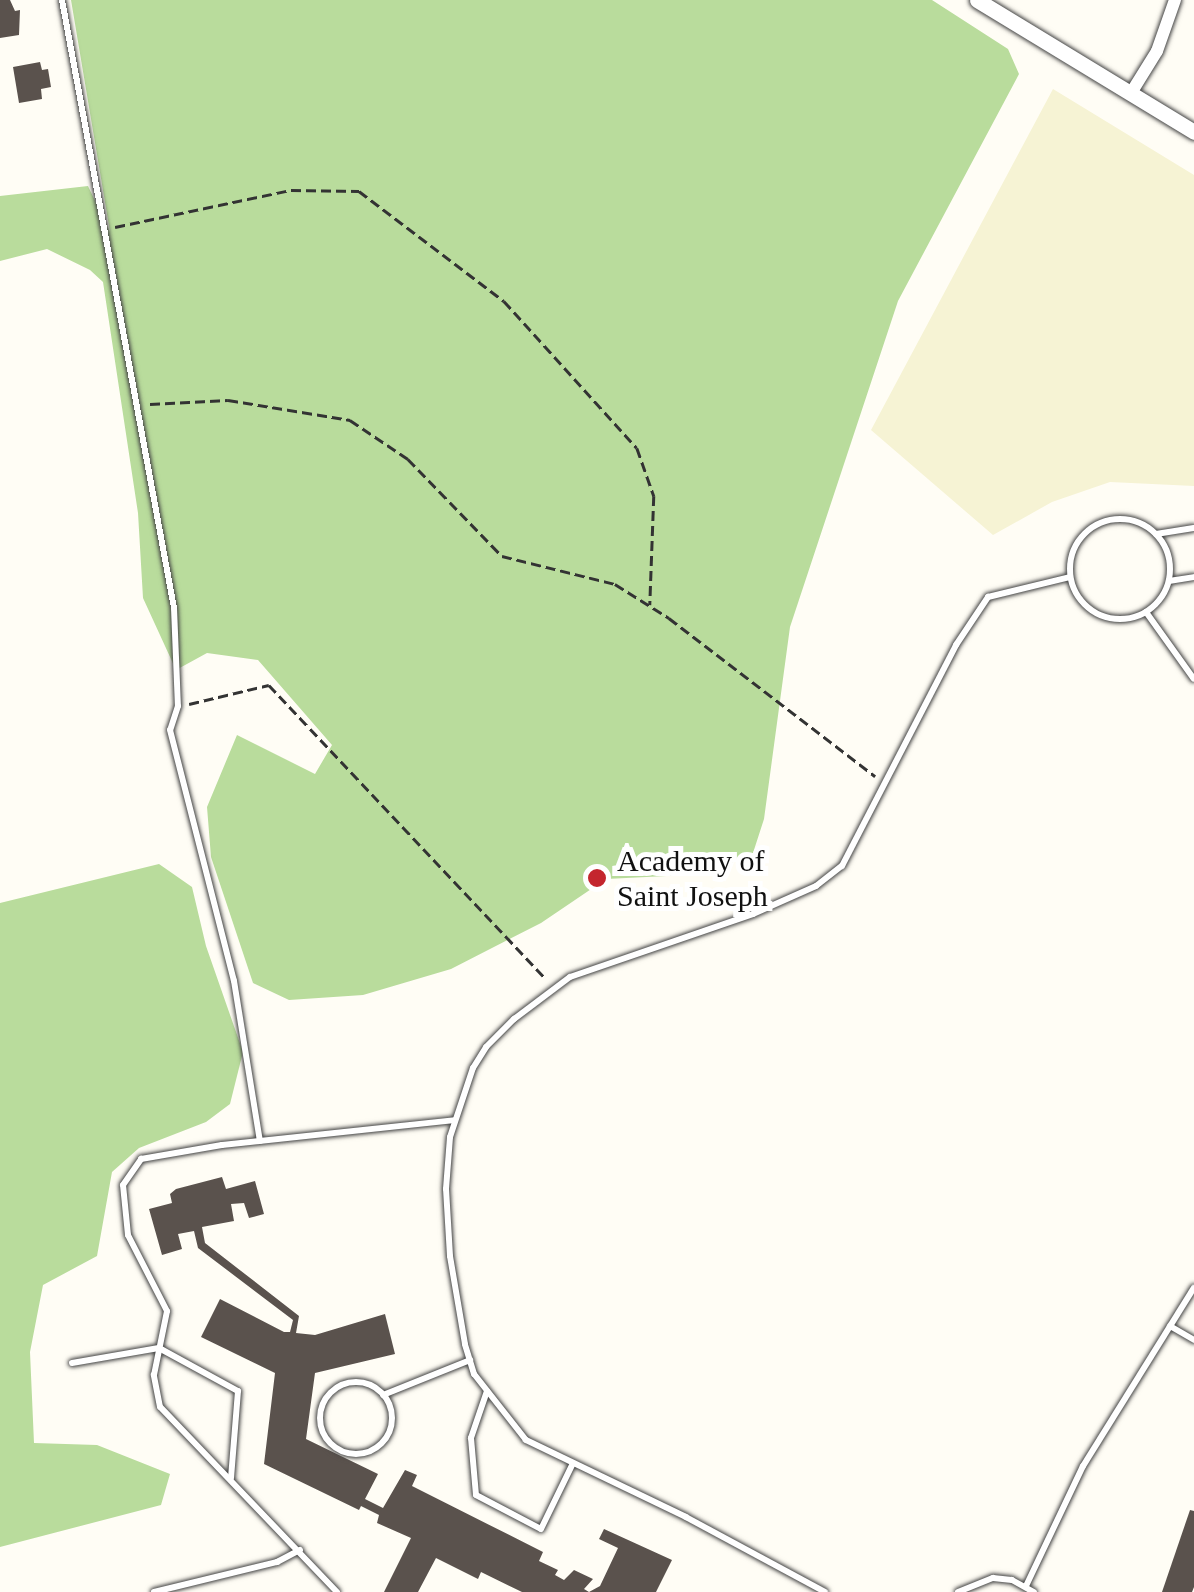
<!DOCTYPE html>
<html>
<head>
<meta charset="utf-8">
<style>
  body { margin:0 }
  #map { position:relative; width:1194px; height:1592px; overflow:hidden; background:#fffdf5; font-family:"Times New Roman",serif }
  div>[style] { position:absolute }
  .farmland>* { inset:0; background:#f6f3d4 }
  .forest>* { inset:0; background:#b9dc9c }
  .building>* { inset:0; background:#5a524d }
  .path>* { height:2.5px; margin-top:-1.25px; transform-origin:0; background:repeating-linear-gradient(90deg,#333 0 10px,transparent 0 15px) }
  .roads { filter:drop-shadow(0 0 2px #444) drop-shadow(0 0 2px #444) }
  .service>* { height:6px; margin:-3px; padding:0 3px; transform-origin:3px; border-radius:3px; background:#fff }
  .service>.ring { margin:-3px; padding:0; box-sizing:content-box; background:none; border:6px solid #fff; border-radius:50% }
  .minor>* { height:12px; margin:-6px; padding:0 6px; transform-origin:6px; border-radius:6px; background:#fff }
  .tertiary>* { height:15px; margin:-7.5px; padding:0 7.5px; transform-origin:7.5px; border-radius:7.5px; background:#fff }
  .dots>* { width:28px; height:28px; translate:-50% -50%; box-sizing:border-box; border:5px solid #fff; border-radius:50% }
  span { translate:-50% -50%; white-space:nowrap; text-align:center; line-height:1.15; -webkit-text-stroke:10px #fff; paint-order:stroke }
  .poi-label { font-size:30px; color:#111 }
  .left { translate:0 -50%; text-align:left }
</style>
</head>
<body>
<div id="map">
  <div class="farmland">
    <div style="clip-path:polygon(1053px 89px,1194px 175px,1194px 486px,1110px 482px,1052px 502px,993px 535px,871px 430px)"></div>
  </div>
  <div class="forest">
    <div style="clip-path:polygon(71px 0,932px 0,1008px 49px,1019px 74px,898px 301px,790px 627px,764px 819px,753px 853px,707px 874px,606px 879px,541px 923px,451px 969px,363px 995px,289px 1000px,253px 983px,211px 857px,207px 807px,237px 735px,315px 774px,332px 745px,258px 660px,207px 653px,176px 670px,143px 598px,138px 513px,103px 282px,90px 270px,47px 249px,0 261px,0 196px,88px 186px,110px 232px)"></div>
    <div style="clip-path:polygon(159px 864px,192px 887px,206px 946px,243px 1052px,230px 1104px,206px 1122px,139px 1148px,112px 1172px,97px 1256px,43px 1285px,30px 1352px,34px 1443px,97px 1445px,170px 1474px,161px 1505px,0 1547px,0 903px)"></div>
  </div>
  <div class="building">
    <div style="clip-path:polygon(0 0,10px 0,15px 11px,20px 10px,19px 35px,0 38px)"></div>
    <div style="clip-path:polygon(40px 62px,42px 70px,48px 69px,51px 87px,41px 89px,42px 99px,19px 103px,13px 67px)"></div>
    <div style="clip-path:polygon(222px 1177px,226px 1189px,255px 1181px,264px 1214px,249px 1218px,244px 1203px,231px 1204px,234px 1221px,202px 1227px,205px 1243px,299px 1316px,296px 1333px,315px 1335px,385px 1314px,395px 1354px,315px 1373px,306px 1439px,378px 1474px,365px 1499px,383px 1508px,405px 1470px,417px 1475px,412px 1486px,543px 1552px,539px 1561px,558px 1570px,555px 1575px,564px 1580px,574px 1570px,593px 1579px,584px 1589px,589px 1592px,600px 1586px,618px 1548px,599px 1539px,604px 1529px,672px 1560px,656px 1592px,522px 1592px,481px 1572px,478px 1579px,436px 1558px,418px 1592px,384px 1592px,411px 1538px,377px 1523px,379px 1515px,361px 1506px,359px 1510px,264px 1464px,275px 1373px,201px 1337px,220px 1299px,284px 1332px,290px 1332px,293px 1320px,198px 1248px,194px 1231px,178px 1234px,182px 1249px,162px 1255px,149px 1209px,172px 1203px,170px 1194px,176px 1189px)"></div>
    <div style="clip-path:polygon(1190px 1510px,1194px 1511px,1194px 1587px,1192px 1592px,1162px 1592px)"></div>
  </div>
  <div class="path">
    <div style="left:115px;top:227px;width:180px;rotate:-11.9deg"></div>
    <div style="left:291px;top:190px;width:68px;rotate:0.8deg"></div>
    <div style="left:359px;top:191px;width:182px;rotate:37.2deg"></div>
    <div style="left:504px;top:301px;width:198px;rotate:47.9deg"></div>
    <div style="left:637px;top:448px;width:51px;rotate:70.5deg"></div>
    <div style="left:654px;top:496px;width:109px;rotate:92.1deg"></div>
    <div style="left:150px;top:404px;width:78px;rotate:-2.9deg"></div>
    <div style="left:228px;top:400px;width:124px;rotate:9.3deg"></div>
    <div style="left:350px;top:420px;width:70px;rotate:33.9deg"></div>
    <div style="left:408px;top:459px;width:135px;rotate:45.9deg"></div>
    <div style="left:502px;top:556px;width:116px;rotate:13.9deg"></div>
    <div style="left:615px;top:584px;width:64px;rotate:32.2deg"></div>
    <div style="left:669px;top:618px;width:260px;rotate:37.5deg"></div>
    <div style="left:189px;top:704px;width:82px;rotate:-13.4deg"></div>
    <div style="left:269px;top:685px;width:404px;rotate:46.7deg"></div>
  </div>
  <div class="roads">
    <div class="service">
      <div style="left:62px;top:0;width:618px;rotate:79.56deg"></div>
      <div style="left:174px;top:608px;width:98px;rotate:87.7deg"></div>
      <div style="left:178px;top:706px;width:25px;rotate:108deg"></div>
      <div style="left:170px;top:730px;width:259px;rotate:75.7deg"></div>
      <div style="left:234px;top:981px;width:162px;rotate:80.8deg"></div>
      <div class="ring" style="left:1070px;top:519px;width:94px;height:94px"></div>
      <div style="left:1156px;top:534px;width:38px;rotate:-9deg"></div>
      <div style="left:1169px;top:581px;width:25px;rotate:-9deg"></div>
      <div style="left:1146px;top:612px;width:82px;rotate:54.4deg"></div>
      <div style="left:1170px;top:1326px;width:28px;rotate:30deg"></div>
      <div style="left:72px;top:1363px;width:88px;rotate:-9.8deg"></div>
      <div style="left:159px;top:1348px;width:90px;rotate:28.6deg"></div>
      <div style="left:238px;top:1391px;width:87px;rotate:94.6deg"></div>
      <div class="ring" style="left:320px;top:1382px;width:66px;height:66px"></div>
      <div style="left:487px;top:1391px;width:50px;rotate:108.8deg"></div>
      <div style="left:471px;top:1438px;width:57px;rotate:85deg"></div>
      <div style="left:476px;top:1495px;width:73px;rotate:27.6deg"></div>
      <div style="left:541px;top:1529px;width:73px;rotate:-64.1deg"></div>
      <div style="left:383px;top:1395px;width:94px;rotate:-21.9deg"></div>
      <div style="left:1026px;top:1586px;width:133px;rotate:-64.6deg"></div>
      <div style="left:1083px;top:1466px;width:210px;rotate:-58.1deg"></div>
      <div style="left:154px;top:1592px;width:127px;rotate:-13.7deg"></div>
      <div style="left:277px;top:1562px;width:26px;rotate:-28deg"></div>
      <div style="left:337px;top:1592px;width:256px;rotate:-133.7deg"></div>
      <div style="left:160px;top:1407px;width:33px;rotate:-101deg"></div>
      <div style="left:154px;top:1375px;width:65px;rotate:-78.5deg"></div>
      <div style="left:167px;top:1311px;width:85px;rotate:-117.2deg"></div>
      <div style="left:128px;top:1235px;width:50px;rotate:-95.7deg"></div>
      <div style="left:123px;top:1185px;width:32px;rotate:-55deg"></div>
      <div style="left:141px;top:1159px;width:82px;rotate:-9.8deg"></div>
      <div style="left:222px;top:1145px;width:234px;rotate:-6.1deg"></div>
      <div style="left:825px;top:1592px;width:158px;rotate:-151.7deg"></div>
      <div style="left:686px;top:1517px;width:178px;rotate:-154.3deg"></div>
      <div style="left:526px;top:1440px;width:84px;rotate:-128.2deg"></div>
      <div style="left:474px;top:1374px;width:31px;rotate:-107deg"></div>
      <div style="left:465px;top:1344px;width:89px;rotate:-99.7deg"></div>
      <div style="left:450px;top:1256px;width:67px;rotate:-93.4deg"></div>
      <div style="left:446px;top:1189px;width:52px;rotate:-85.6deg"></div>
      <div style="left:450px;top:1137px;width:73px;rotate:-71.6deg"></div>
      <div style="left:473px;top:1068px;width:25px;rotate:-58deg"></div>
      <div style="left:486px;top:1047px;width:40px;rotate:-45deg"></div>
      <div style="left:514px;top:1019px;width:70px;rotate:-36.9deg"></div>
      <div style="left:570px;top:977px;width:194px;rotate:-19deg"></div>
      <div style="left:753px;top:914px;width:69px;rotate:-24deg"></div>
      <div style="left:816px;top:886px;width:33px;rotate:-38deg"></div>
      <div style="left:842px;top:866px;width:249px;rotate:-62.7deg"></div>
      <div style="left:956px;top:645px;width:58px;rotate:-56.3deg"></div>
      <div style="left:988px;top:597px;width:84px;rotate:-13.7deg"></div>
      <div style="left:958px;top:1592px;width:38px;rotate:-22deg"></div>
      <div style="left:993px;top:1578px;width:19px;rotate:6deg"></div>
      <div style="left:1012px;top:1580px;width:25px;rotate:29deg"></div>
    </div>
    <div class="minor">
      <div style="left:1131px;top:93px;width:49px;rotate:-58.2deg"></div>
      <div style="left:1157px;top:51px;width:54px;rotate:-70.6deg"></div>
    </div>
    <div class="tertiary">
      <div style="left:977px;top:0;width:254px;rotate:31.3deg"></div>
    </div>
  </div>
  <div class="dots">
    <div style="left:597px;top:878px;background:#c4262e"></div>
  </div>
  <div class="poi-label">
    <span class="left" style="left:617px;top:878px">Academy of<br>Saint Joseph</span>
  </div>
</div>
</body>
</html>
